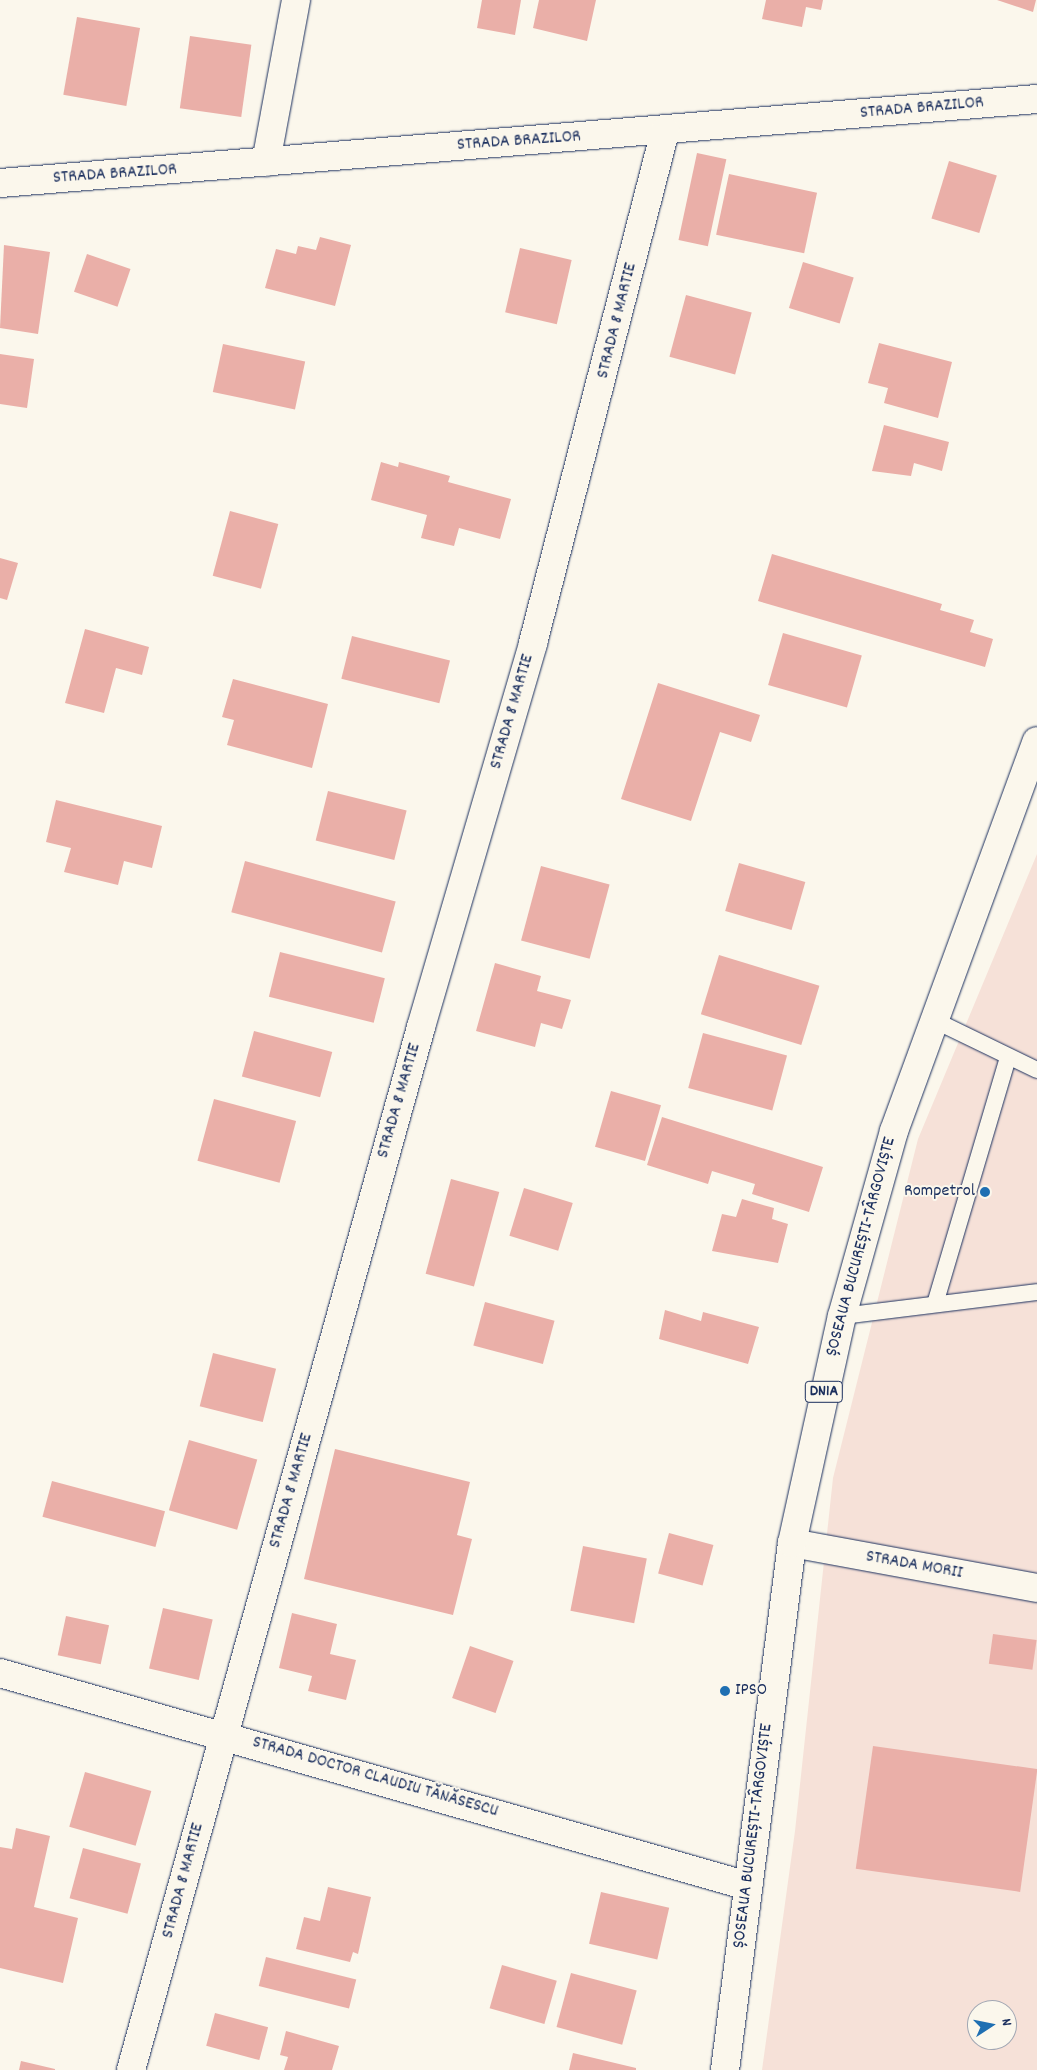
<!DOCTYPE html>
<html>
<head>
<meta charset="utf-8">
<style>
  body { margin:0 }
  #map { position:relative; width:1037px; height:2070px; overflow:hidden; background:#fbf7ec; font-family:Dekko,sans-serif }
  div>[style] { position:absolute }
  .built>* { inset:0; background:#f6e1d8 }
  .building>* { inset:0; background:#eaafa8; transform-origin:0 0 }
  .roads { filter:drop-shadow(0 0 1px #1b2f5e) drop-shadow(0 0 1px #1b2f5e) }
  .service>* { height:16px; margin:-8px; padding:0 8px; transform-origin:8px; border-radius:8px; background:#fbf7ec }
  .minor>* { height:28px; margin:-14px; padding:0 14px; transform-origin:14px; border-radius:14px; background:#fbf7ec }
  .primary>* { height:28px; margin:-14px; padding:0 14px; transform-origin:14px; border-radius:14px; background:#fbf7ec }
  .dots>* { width:14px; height:14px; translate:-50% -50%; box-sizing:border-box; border:2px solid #fbf7ec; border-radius:50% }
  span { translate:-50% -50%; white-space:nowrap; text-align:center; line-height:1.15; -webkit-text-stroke:4px #fbf7ec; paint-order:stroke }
  .shield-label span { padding:1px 4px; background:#fbf7ec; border:1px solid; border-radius:4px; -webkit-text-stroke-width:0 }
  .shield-label { font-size:16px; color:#1b2f5e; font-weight:700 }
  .street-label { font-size:18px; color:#1b2f5e }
  .poi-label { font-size:18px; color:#1b2f5e }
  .right { translate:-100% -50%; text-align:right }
  .left { translate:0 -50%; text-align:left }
  .north { position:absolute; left:967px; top:2000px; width:50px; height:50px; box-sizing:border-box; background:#fbf7ec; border:1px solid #a1a7b3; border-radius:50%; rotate:79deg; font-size:14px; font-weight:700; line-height:20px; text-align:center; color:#1b2f5e }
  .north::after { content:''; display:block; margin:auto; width:18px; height:22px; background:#1f6fb2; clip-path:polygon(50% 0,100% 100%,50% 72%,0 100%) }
</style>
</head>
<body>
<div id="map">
  <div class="built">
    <div style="clip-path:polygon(evenodd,1037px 854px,1037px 2070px,762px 2070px,795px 1831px,833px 1478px,918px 1139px,1037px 854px,977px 2010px,1007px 2010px,1007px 2040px,977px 2040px,977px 2010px)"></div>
  </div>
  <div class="building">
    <div style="clip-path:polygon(482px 0,521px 0,515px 35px,477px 28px)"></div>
    <div style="clip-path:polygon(539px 0,596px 0,587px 41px,533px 28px)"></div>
    <div style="clip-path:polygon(766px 0,823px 0,821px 10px,806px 7px,802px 27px,762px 19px)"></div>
    <div style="clip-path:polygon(997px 0,1036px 0,1033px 12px)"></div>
    <div style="left:77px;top:17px;width:64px;height:79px;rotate:10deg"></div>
    <div style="left:190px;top:36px;width:62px;height:73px;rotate:8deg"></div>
    <div style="left:697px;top:153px;width:30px;height:89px;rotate:12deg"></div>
    <div style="left:949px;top:161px;width:50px;height:60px;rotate:17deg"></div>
    <div style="left:729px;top:174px;width:90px;height:62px;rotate:12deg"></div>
    <div style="clip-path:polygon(320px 237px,351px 245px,335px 306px,265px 288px,276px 249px,296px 254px,298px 246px,316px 250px)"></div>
    <div style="clip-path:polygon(4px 245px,50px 252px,38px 334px,0 328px)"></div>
    <div style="left:520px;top:248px;width:53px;height:66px;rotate:13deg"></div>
    <div style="left:87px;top:254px;width:46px;height:40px;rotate:19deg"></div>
    <div style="left:803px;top:262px;width:53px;height:48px;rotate:17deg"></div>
    <div style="left:686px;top:295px;width:68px;height:64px;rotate:15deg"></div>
    <div style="clip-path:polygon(879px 343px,952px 362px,938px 418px,884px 403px,888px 388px,868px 383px)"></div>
    <div style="left:223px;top:344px;width:84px;height:49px;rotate:12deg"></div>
    <div style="clip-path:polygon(0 354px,34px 359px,27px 408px,0 404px)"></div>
    <div style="clip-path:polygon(884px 425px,949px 442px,942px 471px,914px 463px,911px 476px,872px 471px)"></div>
    <div style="clip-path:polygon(381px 462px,398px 467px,399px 462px,450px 476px,448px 482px,511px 499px,500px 539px,459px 528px,454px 546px,421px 538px,427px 515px,371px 500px)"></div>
    <div style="left:230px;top:511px;width:50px;height:67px;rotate:15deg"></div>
    <div style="clip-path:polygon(772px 554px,942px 604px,940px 610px,974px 620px,970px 632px,993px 639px,985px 667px,758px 601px)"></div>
    <div style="clip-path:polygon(0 558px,18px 563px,7px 600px,0 598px)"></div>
    <div style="clip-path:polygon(85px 629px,149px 647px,142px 675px,116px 668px,104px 713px,65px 703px)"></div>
    <div style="left:783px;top:633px;width:82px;height:54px;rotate:16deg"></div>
    <div style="left:352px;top:636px;width:101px;height:44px;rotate:14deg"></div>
    <div style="clip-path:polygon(233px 679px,328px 704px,312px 768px,227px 745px,234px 720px,222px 717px)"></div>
    <div style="clip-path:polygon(658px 683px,760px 715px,751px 742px,720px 732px,691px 821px,621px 799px)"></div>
    <div style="left:328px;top:791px;width:81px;height:51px;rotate:14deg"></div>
    <div style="clip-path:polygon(56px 800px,162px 826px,152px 868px,124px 861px,118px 885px,64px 872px,71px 848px,46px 842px)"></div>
    <div style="left:245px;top:861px;width:156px;height:53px;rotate:15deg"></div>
    <div style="left:739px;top:863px;width:69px;height:50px;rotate:16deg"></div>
    <div style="left:541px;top:866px;width:71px;height:77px;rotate:15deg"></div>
    <div style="left:280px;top:952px;width:108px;height:46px;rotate:14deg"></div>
    <div style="left:719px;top:955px;width:105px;height:62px;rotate:17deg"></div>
    <div style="clip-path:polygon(495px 963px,541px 976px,537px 991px,571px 1000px,562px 1029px,541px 1023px,535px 1047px,476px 1031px)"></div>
    <div style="left:254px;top:1031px;width:81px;height:47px;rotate:15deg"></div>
    <div style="left:703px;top:1033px;width:87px;height:57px;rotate:15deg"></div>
    <div style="left:611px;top:1091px;width:52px;height:58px;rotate:16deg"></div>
    <div style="left:214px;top:1099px;width:85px;height:64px;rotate:15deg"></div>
    <div style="clip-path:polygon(662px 1117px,823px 1167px,809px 1212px,752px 1194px,755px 1184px,712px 1171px,708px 1184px,647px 1165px)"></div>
    <div style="left:451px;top:1179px;width:50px;height:98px;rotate:15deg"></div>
    <div style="left:524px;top:1188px;width:51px;height:50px;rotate:17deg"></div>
    <div style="clip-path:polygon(742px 1199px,774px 1208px,772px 1219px,788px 1224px,778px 1263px,712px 1251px,722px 1214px,736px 1217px)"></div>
    <div style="left:485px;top:1302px;width:72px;height:45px;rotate:15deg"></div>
    <div style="clip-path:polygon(665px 1310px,701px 1321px,703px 1312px,759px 1327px,748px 1364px,659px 1339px)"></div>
    <div style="left:213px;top:1353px;width:65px;height:55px;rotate:14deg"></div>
    <div style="left:189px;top:1440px;width:71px;height:73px;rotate:16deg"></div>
    <div style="clip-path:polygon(335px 1449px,470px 1482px,457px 1535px,472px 1539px,453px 1615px,304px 1579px)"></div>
    <div style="left:52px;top:1481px;width:117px;height:37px;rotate:15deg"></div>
    <div style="left:669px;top:1533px;width:46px;height:42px;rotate:15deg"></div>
    <div style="left:583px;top:1546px;width:65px;height:66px;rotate:11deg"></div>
    <div style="left:163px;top:1608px;width:51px;height:62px;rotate:13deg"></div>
    <div style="clip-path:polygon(292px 1613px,337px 1624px,330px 1654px,356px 1660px,346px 1700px,308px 1691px,312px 1676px,279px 1668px)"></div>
    <div style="left:66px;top:1616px;width:44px;height:40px;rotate:12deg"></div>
    <div style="left:993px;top:1634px;width:44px;height:30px;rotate:8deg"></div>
    <div style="left:470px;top:1646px;width:46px;height:55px;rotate:19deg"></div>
    <div style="left:873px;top:1746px;width:166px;height:124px;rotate:8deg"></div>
    <div style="left:85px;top:1772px;width:69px;height:57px;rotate:16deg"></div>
    <div style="clip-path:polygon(16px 1828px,50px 1836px,34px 1907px,78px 1918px,63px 1983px,0 1968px,0 1847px,12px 1849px)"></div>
    <div style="left:83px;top:1848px;width:60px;height:52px;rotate:15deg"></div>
    <div style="clip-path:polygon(328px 1887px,371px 1897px,358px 1954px,353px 1952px,350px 1962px,296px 1949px,304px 1917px,320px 1921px)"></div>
    <div style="left:601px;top:1892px;width:70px;height:53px;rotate:13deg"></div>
    <div style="left:266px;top:1957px;width:93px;height:30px;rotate:14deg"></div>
    <div style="left:502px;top:1965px;width:57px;height:45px;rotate:16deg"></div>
    <div style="left:571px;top:1973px;width:68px;height:56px;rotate:15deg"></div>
    <div style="left:215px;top:2013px;width:55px;height:34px;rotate:15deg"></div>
    <div style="clip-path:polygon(286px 2031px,339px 2046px,332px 2070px,284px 2070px,288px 2057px,280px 2055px)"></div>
    <div style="clip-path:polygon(573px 2053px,636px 2068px,636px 2070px,569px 2070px)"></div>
    <div style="clip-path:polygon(21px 2061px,55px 2069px,55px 2070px,19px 2070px)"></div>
  </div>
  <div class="roads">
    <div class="service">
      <div style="left:936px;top:1021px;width:112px;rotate:25.9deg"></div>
      <div style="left:935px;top:1304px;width:258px;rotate:-73.5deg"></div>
      <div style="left:842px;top:1316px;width:196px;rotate:-7deg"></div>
    </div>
    <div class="minor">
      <div style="left:266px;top:162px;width:165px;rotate:-79.5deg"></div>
      <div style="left:0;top:183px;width:1040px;rotate:-4.63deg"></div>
      <div style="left:792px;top:1543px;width:249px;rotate:10.4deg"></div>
      <div style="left:0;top:1673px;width:778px;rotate:15.89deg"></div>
      <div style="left:131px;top:2070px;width:1083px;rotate:-74.46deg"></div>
      <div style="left:421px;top:1027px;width:400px;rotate:-73.7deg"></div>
      <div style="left:533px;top:643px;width:529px;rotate:-75.54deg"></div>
    </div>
    <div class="primary">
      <div style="left:725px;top:2070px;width:531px;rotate:-82.75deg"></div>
      <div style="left:792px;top:1543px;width:232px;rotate:-77.6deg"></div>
      <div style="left:842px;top:1316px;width:192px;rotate:-74.3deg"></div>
      <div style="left:894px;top:1131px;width:415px;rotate:-69.9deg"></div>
    </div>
  </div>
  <div class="dots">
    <div style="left:985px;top:1192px;background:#1f6fb2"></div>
    <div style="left:725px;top:1691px;background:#1f6fb2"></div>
  </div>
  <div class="shield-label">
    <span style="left:824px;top:1392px">DN1A</span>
  </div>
  <div class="street-label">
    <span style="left:922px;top:109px;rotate:-5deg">STRADA BRAZILOR</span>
    <span style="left:519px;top:142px;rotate:-4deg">STRADA BRAZILOR</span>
    <span style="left:115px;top:175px;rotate:-4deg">STRADA BRAZILOR</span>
    <span style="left:618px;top:321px;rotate:-76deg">STRADA 8 MARTIE</span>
    <span style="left:513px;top:712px;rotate:-74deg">STRADA 8 MARTIE</span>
    <span style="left:400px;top:1101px;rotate:-74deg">STRADA 8 MARTIE</span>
    <span style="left:862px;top:1247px;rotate:-75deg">ȘOSEAUA BUCUREȘTI-TÂRGOVIȘTE</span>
    <span style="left:292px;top:1491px;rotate:-74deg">STRADA 8 MARTIE</span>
    <span style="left:914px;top:1566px;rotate:10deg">STRADA MORII</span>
    <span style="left:375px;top:1778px;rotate:16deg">STRADA DOCTOR CLAUDIU TĂNĂSESCU</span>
    <span style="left:754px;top:1836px;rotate:-83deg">ȘOSEAUA BUCUREȘTI-TÂRGOVIȘTE</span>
    <span style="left:184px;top:1881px;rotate:-75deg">STRADA 8 MARTIE</span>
  </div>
  <div class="poi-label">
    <span class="right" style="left:975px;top:1192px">Rompetrol</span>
    <span class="left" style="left:735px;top:1691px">IPSO</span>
  </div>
  <div class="north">N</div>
</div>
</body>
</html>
